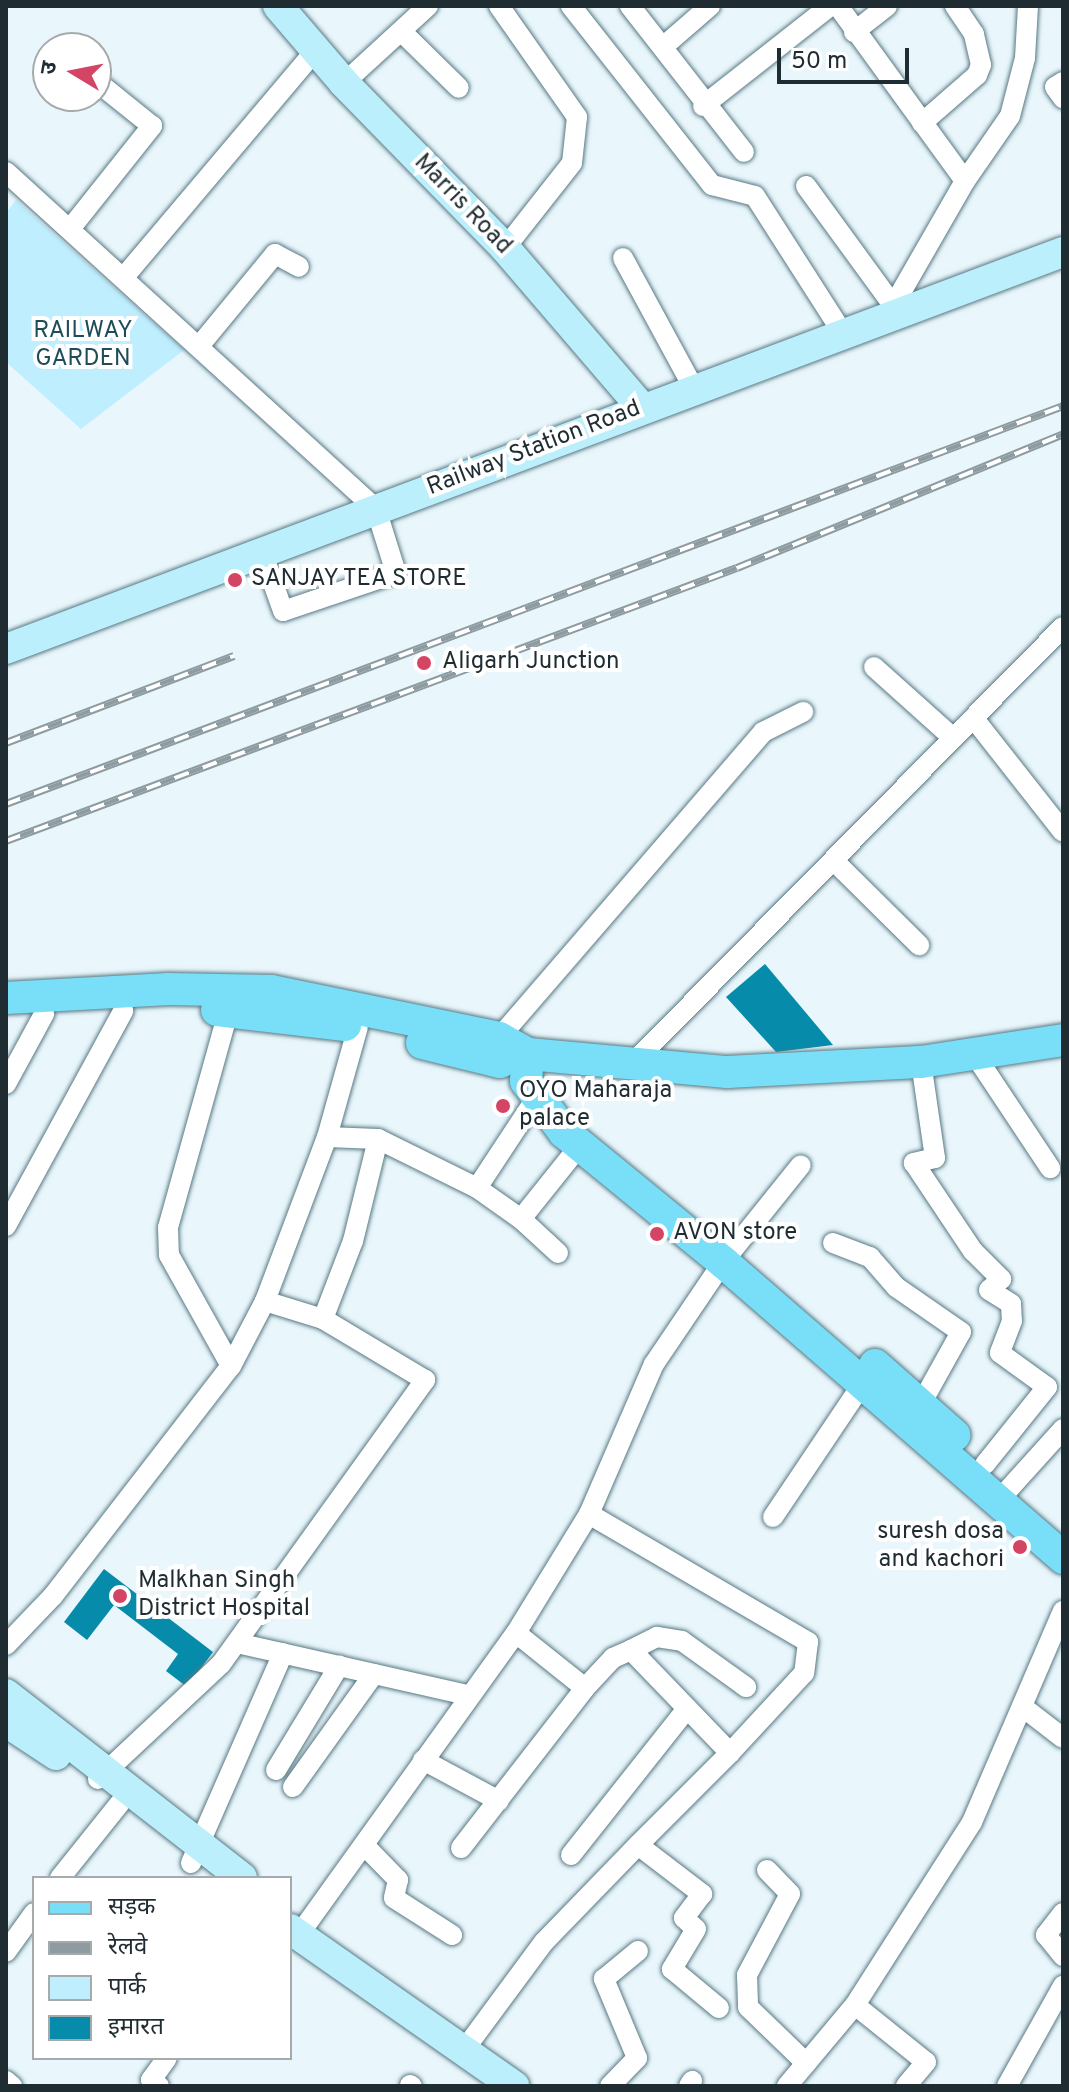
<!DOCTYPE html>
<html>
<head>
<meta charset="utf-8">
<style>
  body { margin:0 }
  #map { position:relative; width:1069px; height:2092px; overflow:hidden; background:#e9f7fc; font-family:Overpass,"Noto Sans Devanagari",sans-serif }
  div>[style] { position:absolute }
  .green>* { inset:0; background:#bfeefe }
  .building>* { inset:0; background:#068caa }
  .roads { filter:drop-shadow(0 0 2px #587883) drop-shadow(0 0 2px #587883) }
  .street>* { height:20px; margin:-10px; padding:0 10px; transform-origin:10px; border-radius:10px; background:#fff }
  .secondary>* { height:30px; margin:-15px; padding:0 15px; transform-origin:15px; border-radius:15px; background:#bceffc }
  .primary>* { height:32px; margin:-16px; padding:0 16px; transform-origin:16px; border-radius:16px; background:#79dff8 }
  .rail>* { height:8px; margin-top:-4px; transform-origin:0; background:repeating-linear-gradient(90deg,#fff 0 15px,#8e9ca1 0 30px); box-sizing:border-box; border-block:2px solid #8e9ca1 }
  .dots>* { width:22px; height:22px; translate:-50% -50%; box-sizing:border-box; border:4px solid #fff; border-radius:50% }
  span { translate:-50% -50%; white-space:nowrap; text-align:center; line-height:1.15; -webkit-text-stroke:8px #fff; paint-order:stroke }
  .street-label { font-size:24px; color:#1f2d32 }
  .park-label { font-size:24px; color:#1e4c5a }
  .poi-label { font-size:24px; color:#1f2d32 }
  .left { translate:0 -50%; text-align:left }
  .right { translate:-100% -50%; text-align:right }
  .frame { position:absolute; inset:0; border:8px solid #1f2d32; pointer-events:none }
  .legend { position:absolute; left:32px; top:1876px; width:260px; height:184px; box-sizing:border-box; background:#fff; border:2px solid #a5abad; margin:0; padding:10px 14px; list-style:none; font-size:24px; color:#1f2d32 }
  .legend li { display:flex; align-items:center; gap:16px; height:40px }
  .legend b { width:40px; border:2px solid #a5abad }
  .north { position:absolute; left:32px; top:32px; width:80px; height:80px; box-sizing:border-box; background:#fff; border:2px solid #a5abad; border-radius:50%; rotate:280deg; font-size:22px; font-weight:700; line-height:32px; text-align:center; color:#1f2d32 }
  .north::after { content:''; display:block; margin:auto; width:28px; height:36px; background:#d34465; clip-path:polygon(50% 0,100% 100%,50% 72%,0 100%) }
  .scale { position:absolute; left:777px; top:48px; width:132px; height:36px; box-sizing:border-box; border:4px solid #1f2d32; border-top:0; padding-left:10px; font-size:24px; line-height:28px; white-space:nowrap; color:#1f2d32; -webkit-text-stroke:6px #fff; paint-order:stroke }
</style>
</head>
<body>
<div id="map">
  <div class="green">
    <div style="clip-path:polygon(16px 200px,184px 350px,81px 429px,6px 362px,6px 213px)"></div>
  </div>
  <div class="building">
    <div style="clip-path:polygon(765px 964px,833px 1045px,776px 1052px,726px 997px)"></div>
    <div style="clip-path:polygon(104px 1569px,213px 1652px,187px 1687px,166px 1671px,178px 1654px,114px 1605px,87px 1640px,64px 1622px)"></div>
  </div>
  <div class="roads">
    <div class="street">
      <div style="left:499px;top:6px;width:136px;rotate:54.9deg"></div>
      <div style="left:577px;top:117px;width:46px;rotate:96.2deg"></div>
      <div style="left:572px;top:163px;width:108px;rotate:128.2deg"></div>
      <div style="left:571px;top:6px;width:228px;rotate:51.8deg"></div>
      <div style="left:712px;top:185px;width:44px;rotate:14.3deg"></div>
      <div style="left:755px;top:196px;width:165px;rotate:57.4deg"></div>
      <div style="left:630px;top:6px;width:185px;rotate:52deg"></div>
      <div style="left:838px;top:6px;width:216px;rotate:54deg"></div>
      <div style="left:965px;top:181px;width:160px;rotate:119.9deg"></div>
      <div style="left:854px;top:32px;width:42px;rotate:-38.2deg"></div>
      <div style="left:403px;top:33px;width:78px;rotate:44.5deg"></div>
      <div style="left:664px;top:46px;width:61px;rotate:-41deg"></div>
      <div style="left:1063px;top:82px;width:9px;rotate:148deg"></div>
      <div style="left:1055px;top:87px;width:14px;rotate:54deg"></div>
      <div style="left:344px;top:83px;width:114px;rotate:-42.5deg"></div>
      <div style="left:703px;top:106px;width:162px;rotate:-38.2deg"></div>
      <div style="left:922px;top:123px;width:73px;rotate:-41.1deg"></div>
      <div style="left:977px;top:75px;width:11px;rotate:-68deg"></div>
      <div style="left:981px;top:65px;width:32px;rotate:-103deg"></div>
      <div style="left:974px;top:34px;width:34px;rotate:-124deg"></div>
      <div style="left:6px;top:172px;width:500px;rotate:42.33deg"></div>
      <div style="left:376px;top:509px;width:67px;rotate:72.6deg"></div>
      <div style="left:396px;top:573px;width:119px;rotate:161.4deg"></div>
      <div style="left:283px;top:611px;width:63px;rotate:-109.6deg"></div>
      <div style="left:965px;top:181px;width:79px;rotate:-55.3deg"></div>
      <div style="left:1010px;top:116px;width:60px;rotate:-75.5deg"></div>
      <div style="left:1025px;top:58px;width:52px;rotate:-86.7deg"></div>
      <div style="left:806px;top:186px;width:146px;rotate:53.9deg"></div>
      <div style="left:70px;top:229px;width:132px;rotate:-51.5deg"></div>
      <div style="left:152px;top:126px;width:72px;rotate:-141.2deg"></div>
      <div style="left:623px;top:258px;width:149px;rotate:61.5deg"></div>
      <div style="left:124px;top:277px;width:297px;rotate:-49.8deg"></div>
      <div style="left:200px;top:345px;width:118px;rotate:-50.5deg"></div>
      <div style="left:275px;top:254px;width:27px;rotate:28deg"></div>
      <div style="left:874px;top:667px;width:106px;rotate:41.9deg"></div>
      <div style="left:975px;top:720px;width:142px;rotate:51.8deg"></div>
      <div style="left:834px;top:861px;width:120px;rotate:44.7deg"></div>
      <div style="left:229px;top:1009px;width:227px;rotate:105.6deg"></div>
      <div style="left:168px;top:1228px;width:27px;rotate:88deg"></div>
      <div style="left:169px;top:1255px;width:127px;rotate:60.8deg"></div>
      <div style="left:499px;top:1038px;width:404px;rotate:-49.2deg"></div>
      <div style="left:763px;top:732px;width:45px;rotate:-26.6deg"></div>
      <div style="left:975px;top:1055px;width:136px;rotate:56.4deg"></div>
      <div style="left:921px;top:1062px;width:97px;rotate:81.7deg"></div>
      <div style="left:935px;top:1158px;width:22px;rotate:167deg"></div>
      <div style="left:914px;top:1163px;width:106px;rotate:56.2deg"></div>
      <div style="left:973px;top:1251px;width:40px;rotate:45deg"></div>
      <div style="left:1001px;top:1279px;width:16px;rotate:137deg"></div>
      <div style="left:989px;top:1290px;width:26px;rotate:32deg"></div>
      <div style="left:1011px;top:1304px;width:17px;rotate:87deg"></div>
      <div style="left:1012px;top:1321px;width:34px;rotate:111deg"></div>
      <div style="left:1000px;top:1353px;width:58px;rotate:35.9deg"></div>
      <div style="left:1047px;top:1387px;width:99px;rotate:128.8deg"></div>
      <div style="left:631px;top:1065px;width:615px;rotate:-45.4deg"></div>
      <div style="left:6px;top:1084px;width:80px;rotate:-61.5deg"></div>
      <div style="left:327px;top:1137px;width:51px;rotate:2.2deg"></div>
      <div style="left:378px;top:1139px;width:110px;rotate:26.3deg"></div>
      <div style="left:521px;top:1219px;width:54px;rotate:-144.8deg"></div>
      <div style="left:477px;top:1188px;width:105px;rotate:-56.6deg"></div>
      <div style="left:6px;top:1226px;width:245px;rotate:-61.4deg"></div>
      <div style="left:833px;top:1243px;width:40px;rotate:21deg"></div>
      <div style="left:870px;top:1257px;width:40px;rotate:49deg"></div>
      <div style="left:896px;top:1287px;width:79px;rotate:34.7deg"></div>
      <div style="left:961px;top:1332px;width:82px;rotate:119.1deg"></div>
      <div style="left:558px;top:1253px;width:50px;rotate:-137.4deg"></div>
      <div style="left:521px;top:1219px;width:96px;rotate:-51.3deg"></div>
      <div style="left:323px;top:1319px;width:84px;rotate:-69deg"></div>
      <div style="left:353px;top:1241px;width:105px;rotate:-76.2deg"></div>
      <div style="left:998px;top:1501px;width:97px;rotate:-47.9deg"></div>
      <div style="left:589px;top:1514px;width:254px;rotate:30.3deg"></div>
      <div style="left:808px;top:1642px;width:31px;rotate:97deg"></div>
      <div style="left:804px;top:1673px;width:109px;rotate:132.8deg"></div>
      <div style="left:773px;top:1517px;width:172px;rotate:-56.1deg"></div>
      <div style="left:516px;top:1633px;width:88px;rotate:38.6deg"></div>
      <div style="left:237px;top:1643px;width:236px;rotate:12.7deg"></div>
      <div style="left:6px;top:1645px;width:68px;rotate:-46.2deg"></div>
      <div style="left:53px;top:1596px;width:291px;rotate:-52.3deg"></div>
      <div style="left:231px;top:1366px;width:73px;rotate:-62.4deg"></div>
      <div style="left:265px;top:1301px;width:175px;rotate:-69.3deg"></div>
      <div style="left:327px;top:1137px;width:114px;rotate:-74.3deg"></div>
      <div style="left:631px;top:1650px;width:29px;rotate:-27deg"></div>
      <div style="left:657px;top:1637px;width:25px;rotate:9deg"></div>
      <div style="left:682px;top:1641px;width:79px;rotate:35.7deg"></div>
      <div style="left:1024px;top:1708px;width:49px;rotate:37.6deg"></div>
      <div style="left:423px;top:1760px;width:86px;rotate:28.3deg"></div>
      <div style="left:276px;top:1770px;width:122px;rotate:-58.8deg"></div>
      <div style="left:98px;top:1779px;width:168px;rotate:-43.1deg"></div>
      <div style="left:221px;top:1664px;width:350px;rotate:-54.3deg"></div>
      <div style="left:425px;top:1380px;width:119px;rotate:-149.1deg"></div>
      <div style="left:323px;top:1319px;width:61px;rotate:-162.8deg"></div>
      <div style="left:293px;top:1787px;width:139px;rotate:-54.4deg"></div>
      <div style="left:364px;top:1845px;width:49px;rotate:45.8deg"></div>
      <div style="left:398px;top:1880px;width:18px;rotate:103deg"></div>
      <div style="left:394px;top:1898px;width:69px;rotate:32.5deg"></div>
      <div style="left:461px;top:1848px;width:202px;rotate:-52.2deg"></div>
      <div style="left:585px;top:1688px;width:41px;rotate:-47deg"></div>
      <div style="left:613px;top:1658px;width:20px;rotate:-24deg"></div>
      <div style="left:631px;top:1650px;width:143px;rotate:46.1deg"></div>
      <div style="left:730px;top:1753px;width:130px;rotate:135deg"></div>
      <div style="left:638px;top:1845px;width:81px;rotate:37.4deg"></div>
      <div style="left:702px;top:1894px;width:30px;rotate:127deg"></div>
      <div style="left:684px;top:1918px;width:16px;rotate:43deg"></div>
      <div style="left:696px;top:1929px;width:47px;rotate:121deg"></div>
      <div style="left:672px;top:1969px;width:61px;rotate:39.7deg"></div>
      <div style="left:571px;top:1855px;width:185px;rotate:-51.6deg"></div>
      <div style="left:191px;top:1863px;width:229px;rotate:-66.3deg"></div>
      <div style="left:767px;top:1870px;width:33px;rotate:46deg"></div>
      <div style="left:790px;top:1894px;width:92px;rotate:118deg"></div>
      <div style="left:747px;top:1975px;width:32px;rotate:88deg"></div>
      <div style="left:748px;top:2007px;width:81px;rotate:44deg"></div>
      <div style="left:60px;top:1878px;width:96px;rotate:-51.3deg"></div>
      <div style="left:1063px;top:1913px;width:28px;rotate:128deg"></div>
      <div style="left:1046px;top:1935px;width:27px;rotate:51deg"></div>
      <div style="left:298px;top:1936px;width:373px;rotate:-54.3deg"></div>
      <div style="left:516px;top:1633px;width:140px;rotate:-58.5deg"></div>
      <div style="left:589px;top:1514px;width:163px;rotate:-66.6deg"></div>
      <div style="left:654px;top:1364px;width:123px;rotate:-55.9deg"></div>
      <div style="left:723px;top:1262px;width:124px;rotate:-51.2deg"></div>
      <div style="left:6px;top:1952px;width:48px;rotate:-54.3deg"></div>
      <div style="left:855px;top:2005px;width:91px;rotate:38.8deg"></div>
      <div style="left:926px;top:2062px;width:31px;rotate:130deg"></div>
      <div style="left:464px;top:2050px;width:134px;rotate:-53.5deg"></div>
      <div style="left:544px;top:1942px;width:135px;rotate:-45.9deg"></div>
      <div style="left:6px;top:2081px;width:8px;rotate:40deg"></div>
      <div style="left:410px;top:2085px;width:2px;rotate:27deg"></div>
      <div style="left:159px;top:2086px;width:10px;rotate:-143deg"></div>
      <div style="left:151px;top:2080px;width:27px;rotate:-54deg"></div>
      <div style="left:610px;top:2086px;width:39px;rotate:-46deg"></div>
      <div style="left:637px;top:2058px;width:86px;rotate:-112.7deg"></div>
      <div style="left:604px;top:1979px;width:44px;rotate:-39.5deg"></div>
      <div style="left:689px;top:2086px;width:6px;rotate:-59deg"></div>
      <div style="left:787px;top:2086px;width:106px;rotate:-50deg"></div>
      <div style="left:855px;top:2005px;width:217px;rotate:-57.4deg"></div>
      <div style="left:972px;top:1822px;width:230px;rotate:-66.7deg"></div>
      <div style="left:1007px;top:2086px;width:115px;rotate:-60.8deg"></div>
    </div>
    <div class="secondary">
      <div style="left:278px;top:6px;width:101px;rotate:49.4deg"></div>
      <div style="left:344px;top:83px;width:231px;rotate:45.7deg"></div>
      <div style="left:505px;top:248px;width:211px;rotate:49.4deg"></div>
      <div style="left:6px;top:649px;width:1129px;rotate:-20.59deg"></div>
      <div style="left:6px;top:1694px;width:299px;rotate:37.9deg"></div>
      <div style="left:6px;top:1722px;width:60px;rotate:33.4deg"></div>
      <div style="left:290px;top:1929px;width:274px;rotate:35deg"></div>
    </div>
    <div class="primary">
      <div style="left:6px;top:998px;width:163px;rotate:-3.2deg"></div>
      <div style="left:169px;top:989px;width:102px;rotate:1.1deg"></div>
      <div style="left:271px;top:991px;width:233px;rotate:11.6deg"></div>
      <div style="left:499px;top:1038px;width:33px;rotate:29deg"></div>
      <div style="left:528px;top:1054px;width:200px;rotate:5.2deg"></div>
      <div style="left:727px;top:1072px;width:194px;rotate:-3deg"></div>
      <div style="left:921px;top:1062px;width:144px;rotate:-8.8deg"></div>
      <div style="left:217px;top:1010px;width:129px;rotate:6.7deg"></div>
      <div style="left:422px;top:1043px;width:80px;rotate:13.7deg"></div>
      <div style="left:500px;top:1062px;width:22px;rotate:-27deg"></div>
      <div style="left:528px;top:1054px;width:27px;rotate:94deg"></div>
      <div style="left:526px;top:1081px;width:64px;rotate:53.3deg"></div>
      <div style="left:564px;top:1132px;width:205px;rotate:39.3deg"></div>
      <div style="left:723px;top:1262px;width:451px;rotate:41deg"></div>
      <div style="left:875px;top:1365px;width:106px;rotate:41.5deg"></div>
    </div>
  </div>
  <div class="rail">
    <div style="left:6px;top:743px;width:244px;rotate:-20.9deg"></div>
    <div style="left:6px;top:804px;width:1129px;rotate:-20.63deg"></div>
    <div style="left:6px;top:841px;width:780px;rotate:-20.48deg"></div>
    <div style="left:737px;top:568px;width:352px;rotate:-22.3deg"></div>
  </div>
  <div class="dots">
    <div style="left:235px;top:580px;background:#d34465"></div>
    <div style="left:424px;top:663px;background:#d34465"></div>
    <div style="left:503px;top:1106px;background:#d34465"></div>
    <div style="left:657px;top:1234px;background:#d34465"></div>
    <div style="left:1020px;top:1547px;background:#d34465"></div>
    <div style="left:120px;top:1596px;background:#d34465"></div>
  </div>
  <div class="street-label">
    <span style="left:462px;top:205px;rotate:46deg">Marris Road</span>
    <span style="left:534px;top:449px;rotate:-21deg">Railway Station Road</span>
  </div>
  <div class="park-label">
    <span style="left:83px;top:346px">RAILWAY<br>GARDEN</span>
  </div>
  <div class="poi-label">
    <span class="left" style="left:251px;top:580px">SANJAY TEA STORE</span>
    <span class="left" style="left:442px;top:663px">Aligarh Junction</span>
    <span class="left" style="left:519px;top:1106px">OYO Maharaja<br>palace</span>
    <span class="left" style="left:673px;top:1234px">AVON store</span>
    <span class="right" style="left:1004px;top:1547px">suresh dosa<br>and kachori</span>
    <span class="left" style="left:138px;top:1596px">Malkhan Singh<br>District Hospital</span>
  </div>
  <div class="frame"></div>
  <ul class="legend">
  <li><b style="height:10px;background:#79dff8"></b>सड़क</li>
  <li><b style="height:10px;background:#8e9ca1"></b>रेलवे</li>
  <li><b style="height:22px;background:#bfeefe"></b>पार्क</li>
  <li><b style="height:22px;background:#068caa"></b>इमारत</li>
  </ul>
  <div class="north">उ</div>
  <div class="scale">50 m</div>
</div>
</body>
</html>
